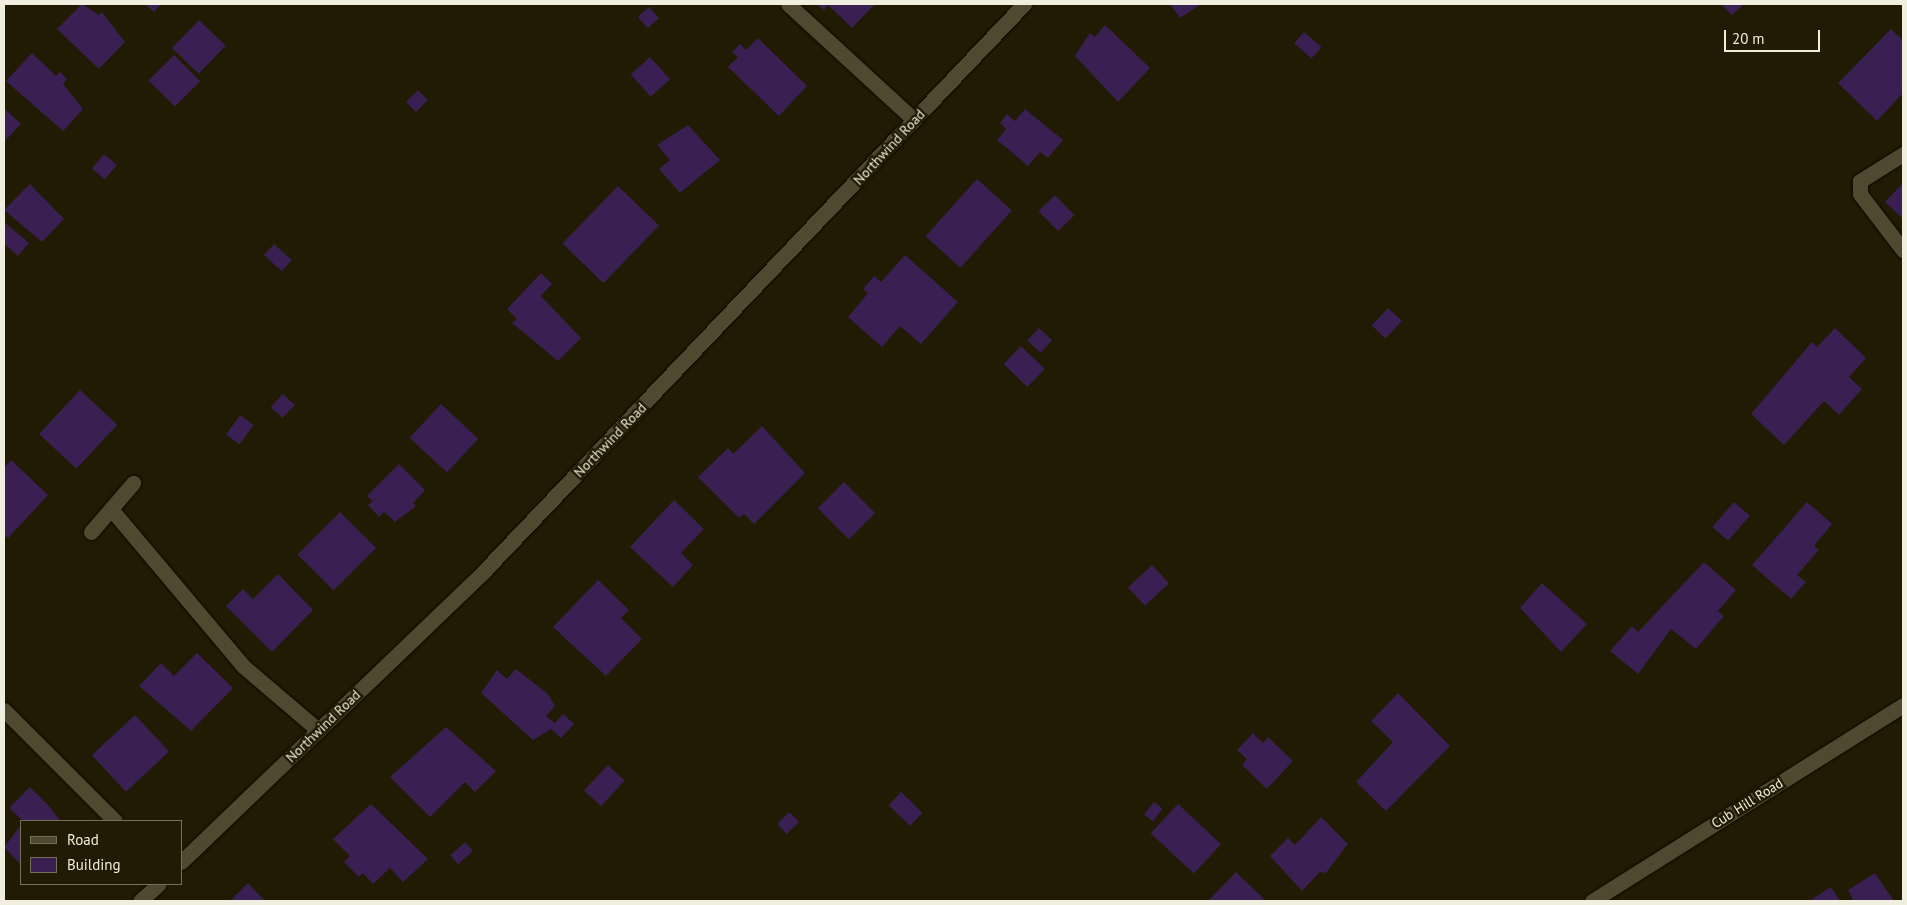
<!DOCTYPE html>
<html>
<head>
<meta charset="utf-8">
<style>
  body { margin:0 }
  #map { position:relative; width:1907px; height:905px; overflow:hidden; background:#201b02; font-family:"PT Sans",sans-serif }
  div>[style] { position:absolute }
  .building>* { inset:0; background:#3a1f52; transform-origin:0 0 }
  .roads { filter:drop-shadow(0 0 1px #0a0600) drop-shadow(0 0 1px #0a0600) }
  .minor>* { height:15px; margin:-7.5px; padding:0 7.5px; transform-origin:7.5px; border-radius:7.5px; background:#4f4a2f }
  span { translate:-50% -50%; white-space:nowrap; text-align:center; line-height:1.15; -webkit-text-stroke:5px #201b02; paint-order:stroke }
  .street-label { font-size:14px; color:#f0eede }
  .frame { position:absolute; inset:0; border:5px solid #f0eede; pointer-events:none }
  .legend { position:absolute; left:20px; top:820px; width:162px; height:65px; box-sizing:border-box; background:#201b02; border:1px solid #736f5a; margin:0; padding:6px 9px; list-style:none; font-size:15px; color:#f0eede }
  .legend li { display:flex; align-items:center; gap:10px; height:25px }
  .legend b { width:25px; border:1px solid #736f5a }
  .scale { position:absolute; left:1724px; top:30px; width:96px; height:22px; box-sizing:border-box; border:2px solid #f0eede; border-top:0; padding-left:6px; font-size:15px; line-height:18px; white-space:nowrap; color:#f0eede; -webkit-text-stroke:4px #201b02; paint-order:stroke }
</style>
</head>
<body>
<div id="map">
  <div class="building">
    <div style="clip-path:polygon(82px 4px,99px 15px,102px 12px,125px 42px,99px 69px,57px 29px)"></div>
    <div style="clip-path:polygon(145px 4px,161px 4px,154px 12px)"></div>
    <div style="clip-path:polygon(817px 4px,875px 4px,852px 28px,828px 5px,824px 10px)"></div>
    <div style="clip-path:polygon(1170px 4px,1201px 4px,1180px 18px)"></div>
    <div style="clip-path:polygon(1721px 4px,1740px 4px,1742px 6px,1732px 15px)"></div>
    <div style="left:649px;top:7px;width:15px;height:15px;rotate:48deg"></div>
    <div style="left:199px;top:20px;width:37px;height:39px;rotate:44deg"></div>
    <div style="clip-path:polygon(1105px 25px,1150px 68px,1118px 102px,1075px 56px,1090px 33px,1095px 37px)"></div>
    <div style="clip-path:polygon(1891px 29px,1903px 41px,1903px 93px,1877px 121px,1838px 83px)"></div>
    <div style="left:1304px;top:32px;width:23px;height:15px;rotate:41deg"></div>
    <div style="clip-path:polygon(758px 38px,807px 86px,779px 116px,728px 67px,738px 57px,732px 52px,740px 44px,746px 50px)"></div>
    <div style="clip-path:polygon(32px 53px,56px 76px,60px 72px,67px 79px,63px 84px,83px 109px,63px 131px,6px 81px)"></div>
    <div style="left:174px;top:55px;width:37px;height:36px;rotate:45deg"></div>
    <div style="left:650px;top:57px;width:30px;height:26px;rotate:48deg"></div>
    <div style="left:418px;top:90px;width:14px;height:17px;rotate:45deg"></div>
    <div style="clip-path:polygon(4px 108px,21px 124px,4px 142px)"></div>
    <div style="clip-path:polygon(1025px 109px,1063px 140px,1048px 158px,1040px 152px,1028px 166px,997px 140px,1006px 129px,1000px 123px,1007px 114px,1015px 121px)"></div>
    <div style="clip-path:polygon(688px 125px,720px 160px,680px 193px,659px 169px,670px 160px,657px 145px)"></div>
    <div style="left:104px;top:154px;width:17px;height:19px;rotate:40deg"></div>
    <div style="left:977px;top:179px;width:47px;height:77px;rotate:42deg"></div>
    <div style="clip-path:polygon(1903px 183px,1903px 219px,1885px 202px)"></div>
    <div style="clip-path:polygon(30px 184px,64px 219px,42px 242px,4px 210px)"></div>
    <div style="left:618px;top:186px;width:57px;height:80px;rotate:44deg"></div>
    <div style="left:1055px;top:195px;width:28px;height:23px;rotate:46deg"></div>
    <div style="clip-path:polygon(4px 222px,29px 243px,18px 256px,4px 244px)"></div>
    <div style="left:274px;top:244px;width:24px;height:15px;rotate:42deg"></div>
    <div style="clip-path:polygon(905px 255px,958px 302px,921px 344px,900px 326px,882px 347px,848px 317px,868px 293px,863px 289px,874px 276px,881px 282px)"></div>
    <div style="clip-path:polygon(541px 273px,552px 284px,541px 296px,581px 338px,558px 361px,512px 323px,517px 319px,507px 309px)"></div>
    <div style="left:1388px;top:308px;width:19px;height:24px;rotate:43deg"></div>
    <div style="left:1039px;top:328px;width:18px;height:17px;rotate:43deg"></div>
    <div style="clip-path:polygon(1835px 328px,1866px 358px,1849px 377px,1862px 389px,1839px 415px,1824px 401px,1784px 445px,1751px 414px,1812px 342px,1817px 347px)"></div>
    <div style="left:1021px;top:346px;width:33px;height:25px;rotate:44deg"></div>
    <div style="left:80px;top:390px;width:51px;height:60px;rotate:43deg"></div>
    <div style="left:283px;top:394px;width:16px;height:18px;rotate:43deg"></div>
    <div style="left:441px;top:404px;width:51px;height:46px;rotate:43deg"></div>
    <div style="left:240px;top:415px;width:17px;height:24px;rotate:36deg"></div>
    <div style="clip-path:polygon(762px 426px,805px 473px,754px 524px,744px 514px,739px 518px,698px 477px,728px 448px,733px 454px)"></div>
    <div style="clip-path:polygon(11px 460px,48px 495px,8px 538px,4px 535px,4px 468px)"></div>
    <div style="clip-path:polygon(399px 464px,425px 490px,413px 503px,416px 506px,395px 522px,384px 512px,379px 517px,368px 505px,373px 501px,367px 496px)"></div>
    <div style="left:844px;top:482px;width:44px;height:37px;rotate:45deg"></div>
    <div style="clip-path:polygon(674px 500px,704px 529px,681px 553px,693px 565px,673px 587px,630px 547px)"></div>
    <div style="left:1734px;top:502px;width:21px;height:33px;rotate:41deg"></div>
    <div style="clip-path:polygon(1807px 502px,1832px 524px,1814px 546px,1819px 550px,1797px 575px,1806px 582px,1791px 599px,1752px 565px)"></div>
    <div style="left:340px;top:512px;width:51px;height:60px;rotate:45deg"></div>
    <div style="clip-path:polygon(1704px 562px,1736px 590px,1718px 611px,1724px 616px,1696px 649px,1671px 629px,1638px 674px,1610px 651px,1632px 626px,1638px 632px)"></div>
    <div style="left:1152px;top:565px;width:25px;height:33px;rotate:47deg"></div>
    <div style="clip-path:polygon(278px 574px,313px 610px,272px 652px,226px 606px,243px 589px,253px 599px)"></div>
    <div style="clip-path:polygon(598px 580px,629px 610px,621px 618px,642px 639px,606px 676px,553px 627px)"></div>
    <div style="clip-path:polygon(1542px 583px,1587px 624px,1561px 652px,1520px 608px)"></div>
    <div style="clip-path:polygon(197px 653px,233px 688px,191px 731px,139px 686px,161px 663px,174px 676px)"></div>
    <div style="clip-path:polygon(516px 669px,548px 694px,555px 706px,546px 716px,555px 723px,563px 714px,574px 724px,561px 738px,551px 729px,533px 740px,481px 693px,497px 670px,507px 679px)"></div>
    <div style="clip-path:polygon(1398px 693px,1450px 746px,1386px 811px,1356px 782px,1393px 742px,1371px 721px)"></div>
    <div style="left:135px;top:715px;width:50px;height:59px;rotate:47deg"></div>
    <div style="clip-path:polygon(446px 727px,496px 771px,475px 792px,465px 782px,430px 817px,390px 777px)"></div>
    <div style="clip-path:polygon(1253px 733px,1263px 743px,1268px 737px,1293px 761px,1267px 789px,1242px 765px,1247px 759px,1237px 750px)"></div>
    <div style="left:608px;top:765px;width:23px;height:35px;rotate:43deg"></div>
    <div style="clip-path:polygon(30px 787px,48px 805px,61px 821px,23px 821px,9px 808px)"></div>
    <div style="left:901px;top:792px;width:30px;height:18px;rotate:44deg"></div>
    <div style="left:1154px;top:802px;width:11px;height:16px;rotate:38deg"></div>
    <div style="clip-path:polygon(371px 804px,428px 859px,403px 882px,390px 868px,373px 884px,363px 873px,359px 877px,344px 862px,350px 856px,333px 839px)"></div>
    <div style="left:1178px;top:804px;width:59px;height:40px;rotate:43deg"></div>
    <div style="left:789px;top:812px;width:14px;height:17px;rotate:45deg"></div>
    <div style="clip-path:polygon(1321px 817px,1348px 844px,1326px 873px,1320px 872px,1302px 891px,1270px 856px,1288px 838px,1295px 845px)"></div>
    <div style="clip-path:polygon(21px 825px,21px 865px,4px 847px)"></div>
    <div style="left:465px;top:842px;width:12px;height:20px;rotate:48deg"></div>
    <div style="clip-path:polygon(1236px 872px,1266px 901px,1208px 901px)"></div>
    <div style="clip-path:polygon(1875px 873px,1894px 901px,1849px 901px,1853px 899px,1848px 890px)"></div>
    <div style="clip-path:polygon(248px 883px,265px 901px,230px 901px)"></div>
    <div style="clip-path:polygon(1831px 887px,1840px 901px,1809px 901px)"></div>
  </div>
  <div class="roads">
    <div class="minor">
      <div style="left:788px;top:4px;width:171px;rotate:42.6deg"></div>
      <div style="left:1903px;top:154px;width:51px;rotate:147.9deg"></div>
      <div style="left:1860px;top:181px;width:13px;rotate:90deg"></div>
      <div style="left:1860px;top:194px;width:71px;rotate:52.5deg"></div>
      <div style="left:111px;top:509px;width:205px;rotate:49.9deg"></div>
      <div style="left:243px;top:666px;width:99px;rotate:40.5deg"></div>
      <div style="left:91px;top:532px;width:65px;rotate:-49.4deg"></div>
      <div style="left:4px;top:710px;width:157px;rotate:45deg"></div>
      <div style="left:181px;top:862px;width:422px;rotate:-43.8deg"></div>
      <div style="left:485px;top:570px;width:782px;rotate:-46.4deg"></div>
      <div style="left:140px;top:901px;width:25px;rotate:-42deg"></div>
      <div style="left:1592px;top:901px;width:368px;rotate:-32.2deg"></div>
    </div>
  </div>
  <div class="street-label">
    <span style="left:889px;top:147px;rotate:-47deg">Northwind Road</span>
    <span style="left:610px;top:440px;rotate:-46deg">Northwind Road</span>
    <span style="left:323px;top:726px;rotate:-44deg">Northwind Road</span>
    <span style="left:1747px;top:803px;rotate:-32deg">Cub Hill Road</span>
  </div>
  <div class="frame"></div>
  <ul class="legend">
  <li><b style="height:6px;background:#4f4a2f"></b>Road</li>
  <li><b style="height:14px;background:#3a1f52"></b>Building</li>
  </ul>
  <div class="scale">20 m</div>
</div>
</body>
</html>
